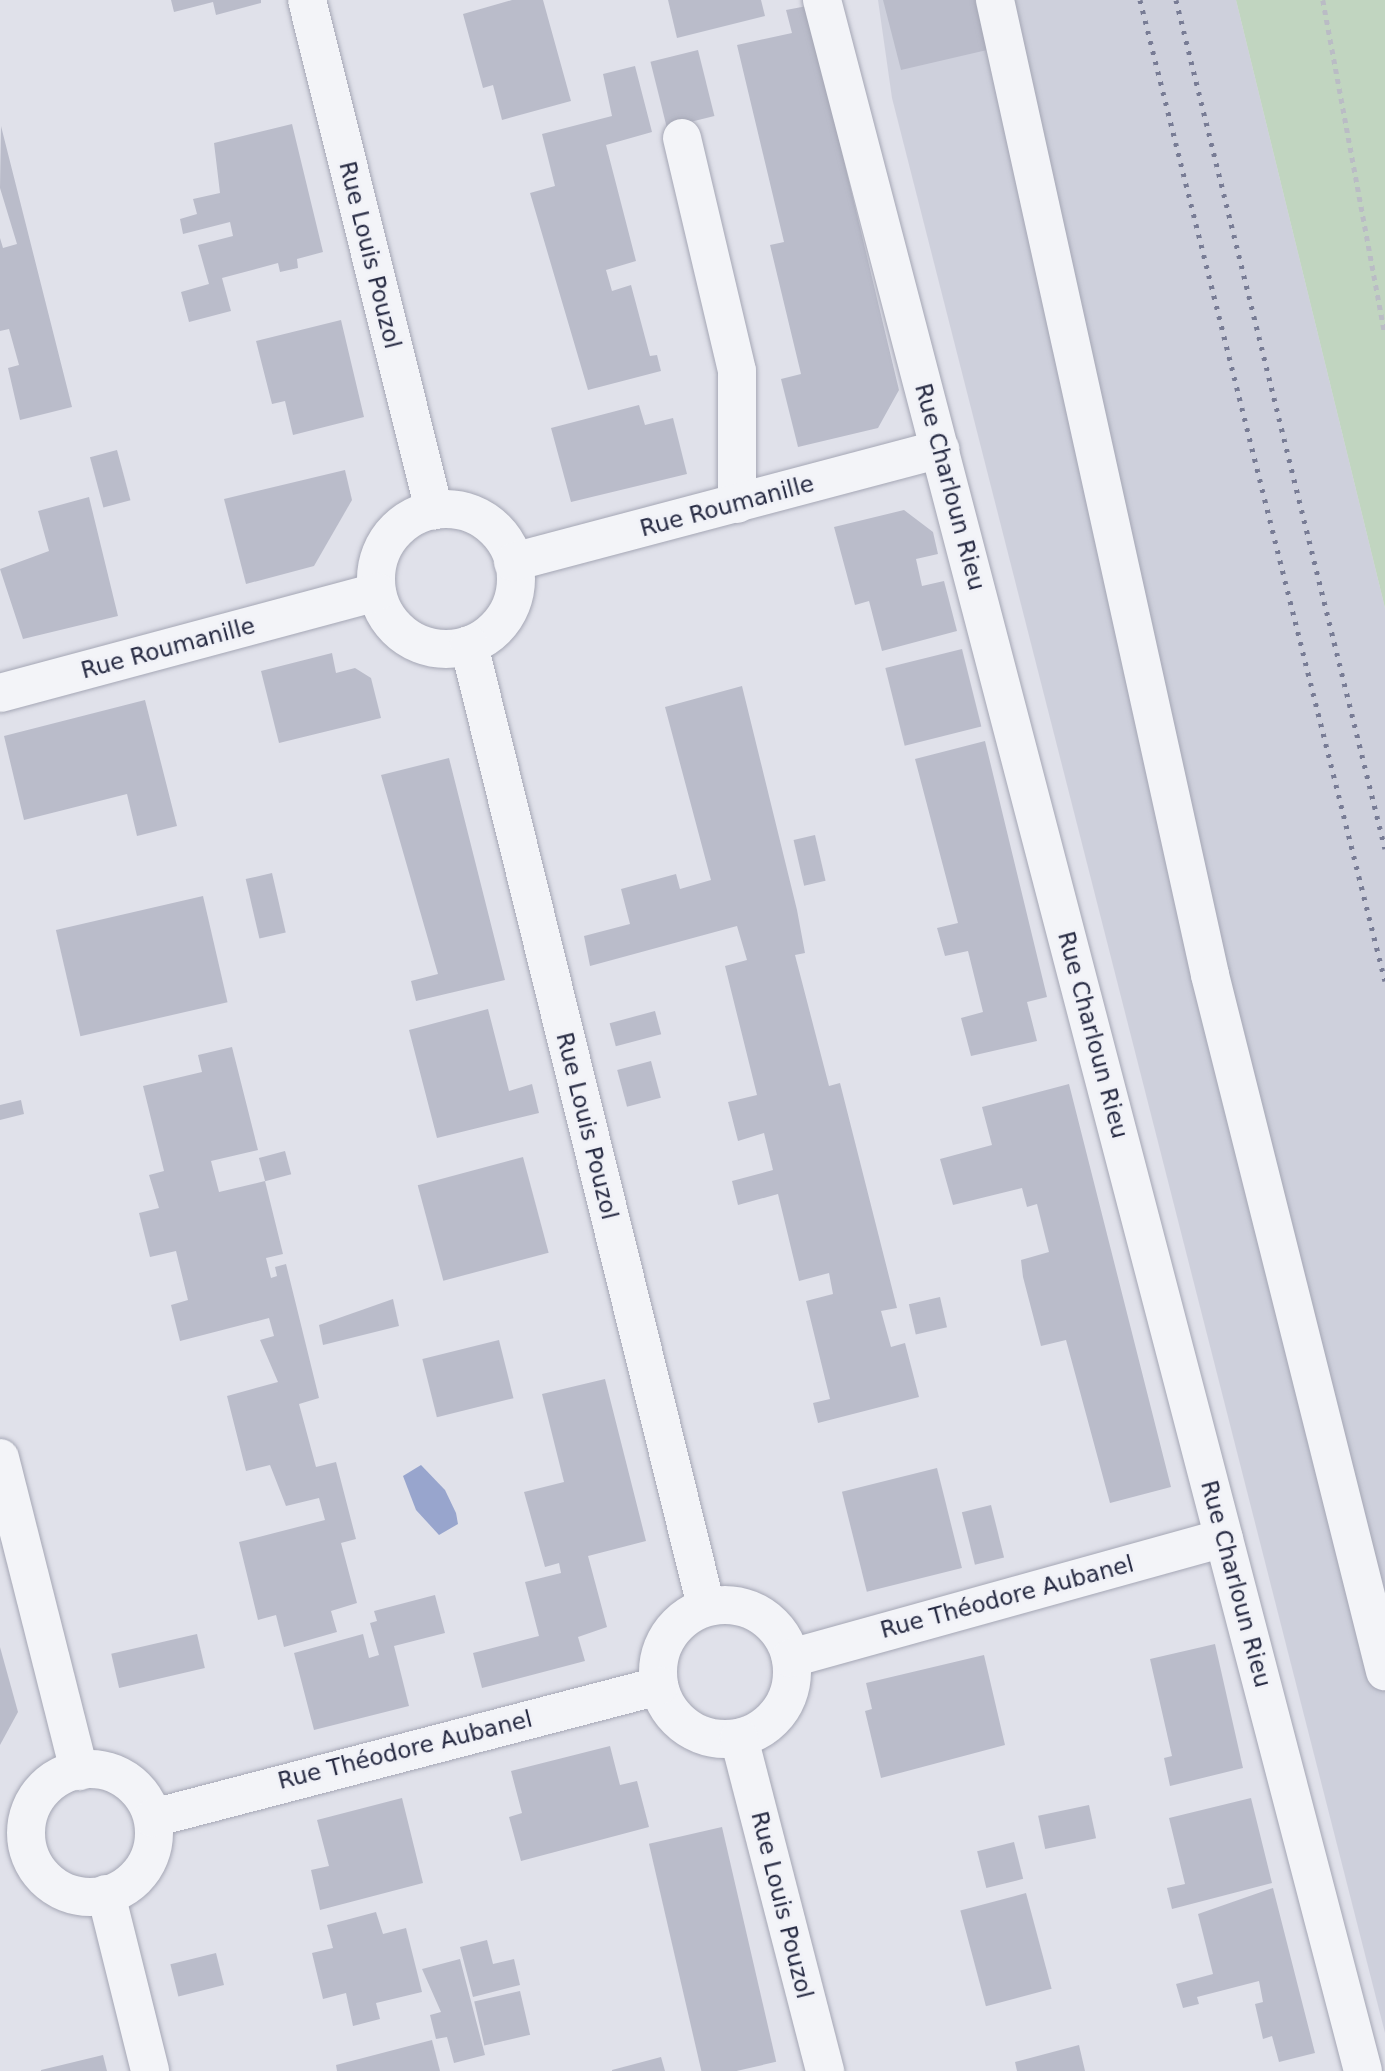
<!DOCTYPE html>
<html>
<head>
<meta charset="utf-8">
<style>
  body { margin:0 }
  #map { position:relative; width:1385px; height:2071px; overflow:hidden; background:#e0e1ea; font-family:"DejaVu Sans",sans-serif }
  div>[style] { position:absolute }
  .built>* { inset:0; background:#ced0dc }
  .green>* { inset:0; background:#c1d5c0 }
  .water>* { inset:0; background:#98a5cd }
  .building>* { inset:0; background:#babcca; transform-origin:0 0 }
  .path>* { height:4.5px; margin-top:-2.25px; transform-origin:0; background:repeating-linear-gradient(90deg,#babcc5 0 5px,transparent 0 10px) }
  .roads { filter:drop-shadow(0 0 2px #a5a7b5) drop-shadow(0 0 2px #a5a7b5) }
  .minor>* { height:38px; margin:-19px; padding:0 19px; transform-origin:19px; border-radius:19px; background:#f3f4f8 }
  .minor>.ring { margin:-19px; padding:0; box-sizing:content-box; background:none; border:38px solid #f3f4f8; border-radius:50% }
  .rail>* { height:5px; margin-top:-2.5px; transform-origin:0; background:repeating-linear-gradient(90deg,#787c95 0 3.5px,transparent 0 10.5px) }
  span { translate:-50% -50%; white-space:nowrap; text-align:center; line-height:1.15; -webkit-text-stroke:5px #f0f1f7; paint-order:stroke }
  .street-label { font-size:23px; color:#272b43 }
</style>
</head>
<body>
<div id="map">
  <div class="built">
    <div style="clip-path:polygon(878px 0,1236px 0,1385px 608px,1385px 2033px,892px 98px)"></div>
  </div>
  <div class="green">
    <div style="clip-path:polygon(1236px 0,1385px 0,1385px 608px)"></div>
  </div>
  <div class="water">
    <div style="clip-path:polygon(421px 1465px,445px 1490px,456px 1513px,458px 1524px,439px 1535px,416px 1510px,403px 1476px)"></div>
  </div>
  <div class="building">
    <div style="clip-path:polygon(171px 0,261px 0,261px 3px,216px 15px,213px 2px,174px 12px)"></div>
    <div style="clip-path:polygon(512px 0,543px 0,571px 101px,502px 120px,493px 85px,483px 88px,463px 14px)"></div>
    <div style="clip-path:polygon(668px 0,761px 0,765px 16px,677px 38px)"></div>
    <div style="clip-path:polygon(883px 0,975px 0,987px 50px,901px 70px)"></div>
    <div style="clip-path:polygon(807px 6px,899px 390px,878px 428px,798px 447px,781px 379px,801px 374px,770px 245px,784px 242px,737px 45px,792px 33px,786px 10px)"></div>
    <div style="left:698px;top:50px;width:68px;height:49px;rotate:76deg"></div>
    <div style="clip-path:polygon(635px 66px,652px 132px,606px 145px,636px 261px,606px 270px,612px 291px,631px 285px,650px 356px,657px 355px,661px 371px,588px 390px,530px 193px,555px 186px,542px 134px,612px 116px,603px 74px)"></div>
    <div style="clip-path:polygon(292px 124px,323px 252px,297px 259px,298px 268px,280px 272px,278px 263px,222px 278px,231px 311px,189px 322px,181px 292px,209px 284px,198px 245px,233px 236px,230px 222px,183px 234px,180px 219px,197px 214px,193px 199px,220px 193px,214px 143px)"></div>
    <div style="clip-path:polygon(1px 126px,72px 407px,20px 420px,8px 368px,19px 365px,9px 329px,0 331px,0 238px,3px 248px,17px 244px,0 188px)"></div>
    <div style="clip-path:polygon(341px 320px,364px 417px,293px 435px,285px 401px,272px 404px,256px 341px)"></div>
    <div style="clip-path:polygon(639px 405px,645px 425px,673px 418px,687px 474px,571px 502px,551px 428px)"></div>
    <div style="left:117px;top:450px;width:52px;height:28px;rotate:75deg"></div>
    <div style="clip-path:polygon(345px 470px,352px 500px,314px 566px,246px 584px,224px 499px)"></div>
    <div style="clip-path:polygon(89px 497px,118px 616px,23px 639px,0 569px,49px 551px,38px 511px)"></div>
    <div style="clip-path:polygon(904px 510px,933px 532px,938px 554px,916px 559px,922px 586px,944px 581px,957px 631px,882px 651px,869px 601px,855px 605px,834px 527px)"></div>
    <div style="left:962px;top:649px;width:80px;height:79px;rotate:76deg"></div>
    <div style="clip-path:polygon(332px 653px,336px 673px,355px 668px,371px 678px,381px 718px,279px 743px,261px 671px)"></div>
    <div style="clip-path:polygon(742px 686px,797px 910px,805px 953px,795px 955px,829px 1086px,840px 1083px,897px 1308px,881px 1311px,891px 1347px,905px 1343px,919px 1397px,818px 1423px,813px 1403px,830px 1399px,806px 1301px,833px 1294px,829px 1273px,799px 1281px,778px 1194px,738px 1205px,732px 1181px,773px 1170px,764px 1133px,738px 1141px,728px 1102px,757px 1095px,725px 966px,747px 960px,737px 926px,590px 966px,584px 936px,630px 924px,621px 889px,676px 874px,680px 889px,711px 880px,665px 707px)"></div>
    <div style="clip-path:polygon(145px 700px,177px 826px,137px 836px,127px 794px,24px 820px,4px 736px)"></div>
    <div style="clip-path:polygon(985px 741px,1047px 997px,1027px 1002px,1037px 1041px,971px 1056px,961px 1018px,983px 1012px,968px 951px,945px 956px,937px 928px,958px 923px,915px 759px)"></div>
    <div style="clip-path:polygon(449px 758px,505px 980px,416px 1001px,411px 981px,438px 974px,381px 775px)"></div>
    <div style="left:815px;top:835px;width:47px;height:22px;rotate:77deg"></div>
    <div style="left:272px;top:873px;width:61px;height:27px;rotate:77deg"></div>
    <div style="left:203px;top:896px;width:109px;height:151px;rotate:77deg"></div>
    <div style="clip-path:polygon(488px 1009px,509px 1091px,532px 1084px,539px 1113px,437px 1138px,409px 1030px)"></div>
    <div style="left:655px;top:1011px;width:24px;height:47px;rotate:75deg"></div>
    <div style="clip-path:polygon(232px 1047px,258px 1150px,211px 1161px,219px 1192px,265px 1181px,283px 1254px,266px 1258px,271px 1278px,277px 1276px,275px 1267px,286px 1264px,319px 1398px,299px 1404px,316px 1467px,336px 1462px,356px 1539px,341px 1543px,357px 1603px,331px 1611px,337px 1632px,284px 1647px,276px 1615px,258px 1620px,239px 1542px,325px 1520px,319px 1498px,286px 1506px,270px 1465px,246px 1471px,227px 1396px,278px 1382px,260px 1340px,274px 1336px,269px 1318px,180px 1341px,171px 1305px,188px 1300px,176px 1251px,150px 1257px,139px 1213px,159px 1208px,149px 1175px,164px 1171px,143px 1086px,202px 1072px,198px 1055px)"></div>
    <div style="left:651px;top:1061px;width:38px;height:35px;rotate:75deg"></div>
    <div style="clip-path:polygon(1069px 1084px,1171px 1487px,1110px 1503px,1066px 1340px,1041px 1346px,1023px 1277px,1021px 1260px,1049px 1252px,1037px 1204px,1027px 1207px,1022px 1188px,953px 1205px,940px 1159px,992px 1145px,982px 1107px)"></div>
    <div style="clip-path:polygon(21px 1100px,24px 1114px,0 1120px,0 1105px)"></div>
    <div style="left:285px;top:1151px;width:24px;height:27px;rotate:75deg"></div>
    <div style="left:523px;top:1157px;width:99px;height:109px;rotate:75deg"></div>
    <div style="left:940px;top:1297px;width:31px;height:32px;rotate:77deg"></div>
    <div style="clip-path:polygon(393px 1299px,399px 1326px,323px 1345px,319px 1325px)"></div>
    <div style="left:499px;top:1340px;width:60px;height:79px;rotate:76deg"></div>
    <div style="clip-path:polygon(605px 1379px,646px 1541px,588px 1556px,607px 1627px,578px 1637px,585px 1661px,482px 1688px,473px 1653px,539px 1636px,525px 1582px,561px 1573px,559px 1563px,545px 1567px,524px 1492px,564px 1482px,542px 1394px)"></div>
    <div style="left:937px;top:1468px;width:103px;height:98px;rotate:76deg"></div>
    <div style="left:991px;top:1505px;width:54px;height:30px;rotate:76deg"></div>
    <div style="clip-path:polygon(435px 1595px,445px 1633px,394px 1646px,409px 1706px,314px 1730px,294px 1653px,363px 1634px,369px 1658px,379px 1655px,370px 1623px,377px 1621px,374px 1611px)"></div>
    <div style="left:197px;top:1634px;width:35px;height:88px;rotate:77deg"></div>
    <div style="clip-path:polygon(1215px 1644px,1243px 1768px,1170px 1786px,1164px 1758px,1172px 1756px,1150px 1659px)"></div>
    <div style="clip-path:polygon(0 1647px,18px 1712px,0 1745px)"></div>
    <div style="clip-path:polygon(984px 1655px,1005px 1745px,881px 1778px,865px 1711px,872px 1709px,866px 1683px)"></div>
    <div style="clip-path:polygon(610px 1746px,620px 1785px,637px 1781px,649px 1827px,521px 1861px,509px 1817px,522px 1813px,511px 1771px)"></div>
    <div style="clip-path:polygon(402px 1798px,423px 1883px,320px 1910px,311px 1870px,329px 1866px,317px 1820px)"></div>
    <div style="clip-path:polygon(1251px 1798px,1272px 1883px,1172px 1909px,1167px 1888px,1185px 1884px,1169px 1818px)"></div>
    <div style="left:1089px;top:1805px;width:34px;height:52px;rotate:78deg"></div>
    <div style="left:722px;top:1827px;width:241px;height:75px;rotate:77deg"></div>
    <div style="left:1014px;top:1842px;width:38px;height:38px;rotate:76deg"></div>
    <div style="clip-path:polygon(1273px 1888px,1315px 2053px,1279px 2062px,1272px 2036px,1263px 2039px,1255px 2004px,1263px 2002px,1259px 1981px,1197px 1997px,1199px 2004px,1183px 2008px,1176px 1984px,1213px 1974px,1198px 1914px)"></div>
    <div style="left:1026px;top:1893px;width:99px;height:68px;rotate:75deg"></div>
    <div style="clip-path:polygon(376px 1912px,383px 1934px,406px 1928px,422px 1992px,376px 2003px,380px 2019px,353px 2026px,346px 1993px,323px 1999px,312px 1953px,333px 1948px,327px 1925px)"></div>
    <div style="clip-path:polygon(487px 1940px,493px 1964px,514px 1959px,520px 1985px,473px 1997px,460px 1947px)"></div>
    <div style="left:216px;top:1953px;width:33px;height:47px;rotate:76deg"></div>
    <div style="clip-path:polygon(460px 1959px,485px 2055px,454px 2063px,447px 2037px,436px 2039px,430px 2015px,441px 2012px,422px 1969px)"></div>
    <div style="left:520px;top:1991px;width:45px;height:47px;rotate:77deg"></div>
    <div style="clip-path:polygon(432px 2040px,440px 2071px,337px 2071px,336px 2065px)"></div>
    <div style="clip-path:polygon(1079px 2045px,1085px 2071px,1017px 2071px,1015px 2062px)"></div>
    <div style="clip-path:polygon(103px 2055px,107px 2071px,41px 2071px,41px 2070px)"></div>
    <div style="clip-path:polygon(661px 2057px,665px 2071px,612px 2071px,612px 2070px)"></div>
  </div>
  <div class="path">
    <div style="left:1323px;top:0;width:340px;rotate:79.5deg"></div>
  </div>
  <div class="roads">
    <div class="minor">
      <div style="left:307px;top:0;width:526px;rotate:76.02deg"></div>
      <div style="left:822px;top:0;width:2140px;rotate:75.36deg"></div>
      <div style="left:995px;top:0;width:998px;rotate:77.56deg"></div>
      <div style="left:1210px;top:975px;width:718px;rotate:75.89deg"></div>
      <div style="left:682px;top:138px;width:239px;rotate:76.7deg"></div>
      <div style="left:737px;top:371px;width:133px;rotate:90deg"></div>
      <div class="ring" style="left:376px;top:509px;width:102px;height:102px"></div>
      <div style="left:513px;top:562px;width:442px;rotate:-14.8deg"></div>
      <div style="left:469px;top:645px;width:990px;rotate:76.15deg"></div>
      <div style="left:0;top:693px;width:390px;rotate:-15deg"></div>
      <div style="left:0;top:1458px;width:323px;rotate:75.8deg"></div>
      <div class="ring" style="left:658px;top:1605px;width:96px;height:96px"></div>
      <div style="left:791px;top:1658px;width:449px;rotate:-15.5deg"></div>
      <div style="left:739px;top:1738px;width:344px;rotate:75.5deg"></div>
      <div class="ring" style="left:26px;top:1769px;width:90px;height:90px"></div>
      <div style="left:153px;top:1818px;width:523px;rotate:-14.62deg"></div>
      <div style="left:106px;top:1894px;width:182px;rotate:76deg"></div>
    </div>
  </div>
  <div class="rail">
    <div style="left:1140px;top:0;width:1011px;rotate:75.98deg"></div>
    <div style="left:1176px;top:0;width:874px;rotate:76.17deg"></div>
  </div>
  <div class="street-label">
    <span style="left:370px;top:255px;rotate:76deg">Rue Louis Pouzol</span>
    <span style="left:950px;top:487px;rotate:75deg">Rue Charloun Rieu</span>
    <span style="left:727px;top:506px;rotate:-15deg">Rue Roumanille</span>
    <span style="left:168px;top:648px;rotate:-15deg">Rue Roumanille</span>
    <span style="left:1093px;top:1035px;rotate:75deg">Rue Charloun Rieu</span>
    <span style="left:587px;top:1126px;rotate:76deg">Rue Louis Pouzol</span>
    <span style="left:1236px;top:1584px;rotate:75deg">Rue Charloun Rieu</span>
    <span style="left:1007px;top:1597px;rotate:-15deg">Rue Théodore Aubanel</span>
    <span style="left:405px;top:1750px;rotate:-14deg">Rue Théodore Aubanel</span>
    <span style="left:782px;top:1905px;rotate:76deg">Rue Louis Pouzol</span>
  </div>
</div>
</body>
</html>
